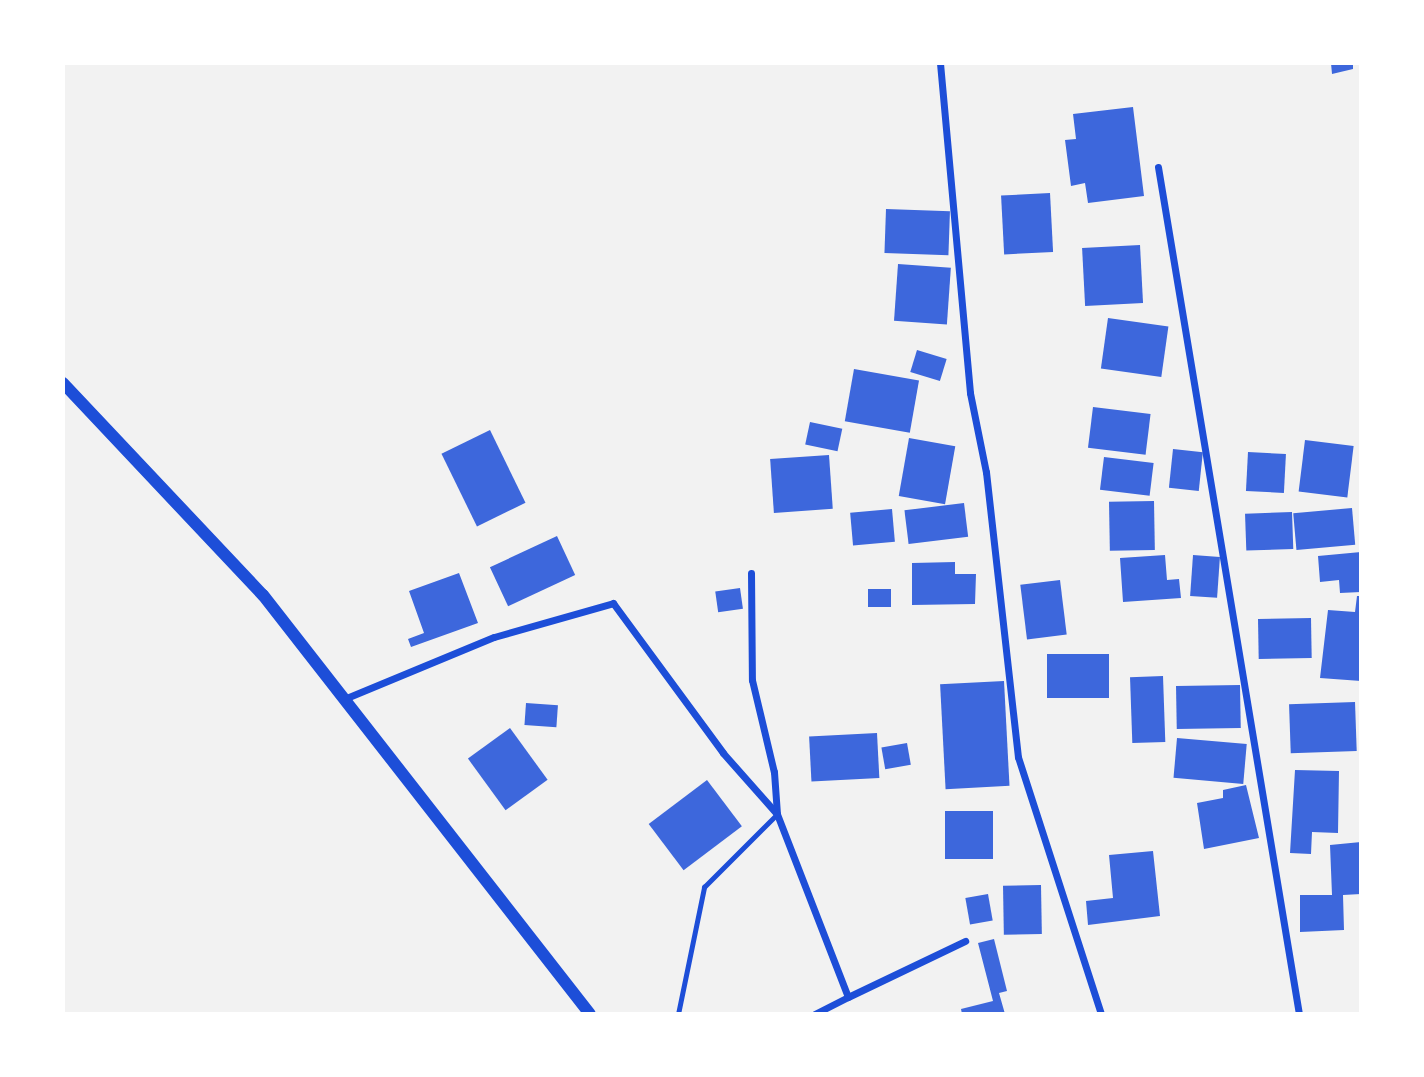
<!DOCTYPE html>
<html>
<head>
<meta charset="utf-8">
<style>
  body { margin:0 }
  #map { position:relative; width:1424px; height:1077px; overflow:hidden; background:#f2f2f2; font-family:Lato,sans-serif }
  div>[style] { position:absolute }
  .building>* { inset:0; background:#3d67dc; transform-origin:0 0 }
  .service>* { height:5px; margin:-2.5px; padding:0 2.5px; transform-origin:2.5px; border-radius:2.5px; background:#1d4ed8 }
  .minor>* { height:7px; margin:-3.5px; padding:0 3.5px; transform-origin:3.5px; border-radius:3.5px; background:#1d4ed8 }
  .tertiary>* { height:12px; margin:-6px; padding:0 6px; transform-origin:6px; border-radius:6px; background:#1d4ed8 }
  span { translate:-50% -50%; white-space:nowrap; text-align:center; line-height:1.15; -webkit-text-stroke:5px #fff; paint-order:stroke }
  .frame { position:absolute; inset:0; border:65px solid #fff; pointer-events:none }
</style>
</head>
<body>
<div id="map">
  <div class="building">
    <div style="clip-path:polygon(1331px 63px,1353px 63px,1353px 69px,1332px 74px)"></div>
    <div style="clip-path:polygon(1133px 107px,1144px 196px,1088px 203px,1085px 183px,1071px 186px,1065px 140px,1076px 139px,1073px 114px)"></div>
    <div style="left:1050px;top:193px;width:59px;height:49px;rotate:87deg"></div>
    <div style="left:886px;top:209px;width:64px;height:44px;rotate:2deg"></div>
    <div style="left:1140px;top:245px;width:58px;height:58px;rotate:87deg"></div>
    <div style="left:898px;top:264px;width:53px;height:57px;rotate:4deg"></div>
    <div style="left:1108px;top:318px;width:61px;height:51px;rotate:8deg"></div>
    <div style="left:917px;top:350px;width:31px;height:23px;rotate:17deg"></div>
    <div style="left:854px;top:369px;width:66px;height:53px;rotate:10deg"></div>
    <div style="left:1093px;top:407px;width:58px;height:41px;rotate:7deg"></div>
    <div style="left:810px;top:422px;width:33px;height:23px;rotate:12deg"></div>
    <div style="left:490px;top:430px;width:81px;height:54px;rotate:64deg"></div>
    <div style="left:909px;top:438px;width:47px;height:59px;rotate:10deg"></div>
    <div style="left:1305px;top:440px;width:49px;height:52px;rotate:7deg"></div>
    <div style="left:1173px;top:449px;width:30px;height:39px;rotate:6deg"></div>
    <div style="left:1248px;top:452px;width:38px;height:39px;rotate:3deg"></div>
    <div style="left:829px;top:455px;width:54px;height:59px;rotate:86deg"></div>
    <div style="left:1104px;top:457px;width:50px;height:33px;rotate:7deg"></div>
    <div style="left:1154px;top:501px;width:49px;height:45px;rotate:89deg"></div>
    <div style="left:964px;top:503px;width:34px;height:60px;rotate:83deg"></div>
    <div style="left:1352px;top:508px;width:37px;height:59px;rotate:85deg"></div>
    <div style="left:892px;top:509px;width:33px;height:42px;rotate:85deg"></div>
    <div style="left:1292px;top:512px;width:37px;height:47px;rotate:88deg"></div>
    <div style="left:557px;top:536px;width:43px;height:74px;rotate:65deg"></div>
    <div style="clip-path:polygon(1361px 552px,1361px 592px,1340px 593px,1339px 580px,1320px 582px,1318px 556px)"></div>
    <div style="clip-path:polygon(1165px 555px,1167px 580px,1179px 579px,1181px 598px,1123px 602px,1120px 558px)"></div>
    <div style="left:1193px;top:555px;width:27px;height:41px;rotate:4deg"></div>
    <div style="clip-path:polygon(955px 562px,955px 574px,976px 574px,975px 604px,912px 605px,912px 563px)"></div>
    <div style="clip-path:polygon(459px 573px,478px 623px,411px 647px,408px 639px,424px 633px,409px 591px)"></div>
    <div style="left:1060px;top:580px;width:55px;height:40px;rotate:83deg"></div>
    <div style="left:740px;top:588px;width:21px;height:25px;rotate:82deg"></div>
    <div style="left:868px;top:589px;width:23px;height:18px"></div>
    <div style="clip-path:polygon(1357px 596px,1361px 596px,1361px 681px,1320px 678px,1328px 610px,1355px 612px)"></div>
    <div style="left:1311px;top:618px;width:40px;height:53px;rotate:89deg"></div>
    <div style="left:1047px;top:654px;width:62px;height:44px"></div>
    <div style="left:1163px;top:676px;width:66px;height:33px;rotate:88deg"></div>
    <div style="left:1004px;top:681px;width:105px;height:64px;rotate:87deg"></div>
    <div style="left:1240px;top:685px;width:43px;height:64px;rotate:89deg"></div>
    <div style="left:1355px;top:702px;width:49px;height:66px;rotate:88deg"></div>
    <div style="left:526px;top:703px;width:32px;height:22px;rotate:4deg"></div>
    <div style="left:510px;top:728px;width:64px;height:52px;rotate:54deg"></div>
    <div style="left:877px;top:733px;width:45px;height:68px;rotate:87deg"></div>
    <div style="left:1177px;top:738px;width:70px;height:40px;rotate:5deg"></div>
    <div style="left:907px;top:743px;width:22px;height:26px;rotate:80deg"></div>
    <div style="clip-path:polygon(1295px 770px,1339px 771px,1338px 833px,1312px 832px,1311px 854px,1290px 853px)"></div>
    <div style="left:707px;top:780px;width:58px;height:73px;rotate:53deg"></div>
    <div style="clip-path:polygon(1246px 785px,1259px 838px,1204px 849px,1197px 803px,1223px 798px,1223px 790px)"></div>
    <div style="left:945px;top:811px;width:48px;height:48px"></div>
    <div style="clip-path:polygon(1361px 842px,1361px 894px,1343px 895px,1344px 930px,1300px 932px,1300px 895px,1332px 895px,1330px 845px)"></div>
    <div style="clip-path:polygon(1153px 851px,1160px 916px,1088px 925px,1086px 901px,1113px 898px,1109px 855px)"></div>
    <div style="left:1041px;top:885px;width:49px;height:38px;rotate:89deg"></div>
    <div style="left:988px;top:894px;width:27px;height:23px;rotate:80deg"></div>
    <div style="clip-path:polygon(994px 939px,1007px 991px,999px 993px,1005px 1014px,962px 1014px,961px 1009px,993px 1001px,978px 943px)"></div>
  </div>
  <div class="service">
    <div style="left:678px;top:1014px;width:130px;rotate:-78.4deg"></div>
    <div style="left:704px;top:887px;width:103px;rotate:-45deg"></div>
  </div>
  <div class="minor">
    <div style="left:940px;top:63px;width:331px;rotate:84.8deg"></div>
    <div style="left:970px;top:393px;width:81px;rotate:78.6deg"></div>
    <div style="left:986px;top:472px;width:287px;rotate:83.6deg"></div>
    <div style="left:1018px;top:757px;width:270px;rotate:72.1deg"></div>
    <div style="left:1158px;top:167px;width:859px;rotate:80.55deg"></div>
    <div style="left:751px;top:573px;width:107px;rotate:89.5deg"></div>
    <div style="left:752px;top:680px;width:95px;rotate:76.6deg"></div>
    <div style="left:774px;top:772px;width:42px;rotate:85.9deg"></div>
    <div style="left:777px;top:814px;width:196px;rotate:68.8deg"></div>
    <div style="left:848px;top:997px;width:38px;rotate:153deg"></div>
    <div style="left:344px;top:699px;width:162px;rotate:-22.5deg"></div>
    <div style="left:494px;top:637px;width:124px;rotate:-15.9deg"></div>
    <div style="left:613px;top:603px;width:186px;rotate:53.7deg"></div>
    <div style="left:723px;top:753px;width:81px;rotate:48.5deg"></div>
    <div style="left:848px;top:997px;width:130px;rotate:-25.6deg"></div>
  </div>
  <div class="tertiary">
    <div style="left:63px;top:383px;width:291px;rotate:46.7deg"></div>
    <div style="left:263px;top:595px;width:531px;rotate:52.03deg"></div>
  </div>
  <div class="frame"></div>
</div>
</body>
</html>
